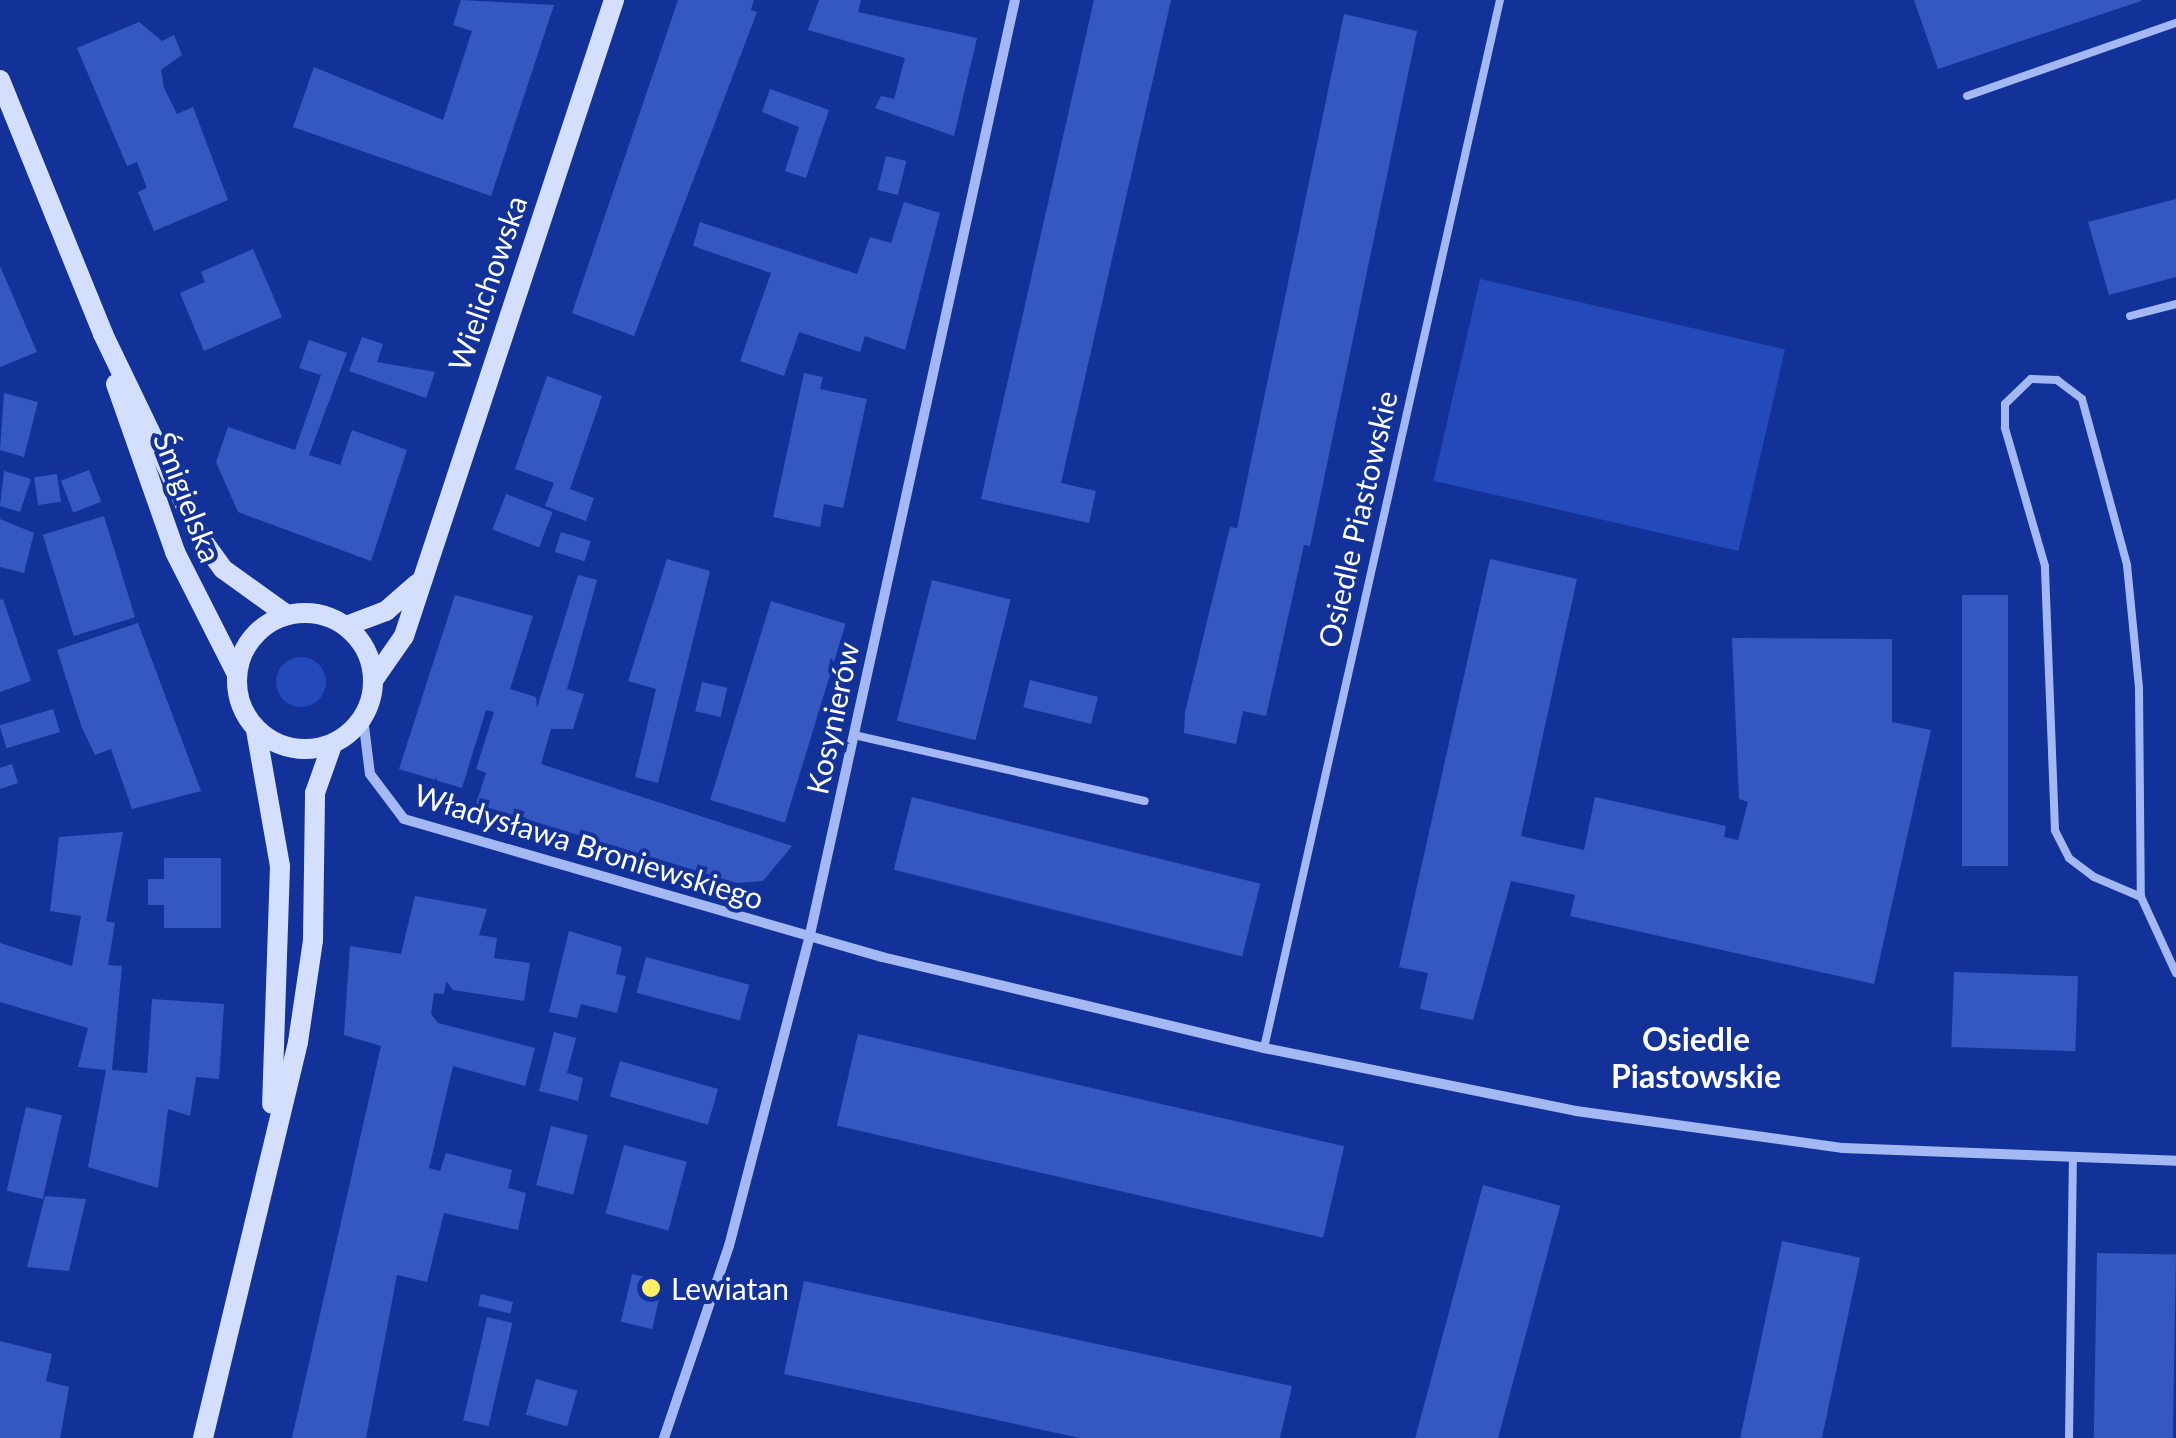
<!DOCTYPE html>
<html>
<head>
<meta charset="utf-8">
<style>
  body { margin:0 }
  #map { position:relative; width:2176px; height:1438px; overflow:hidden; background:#123299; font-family:Lato,sans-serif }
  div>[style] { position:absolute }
  .green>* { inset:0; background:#2449b8; transform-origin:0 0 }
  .round { border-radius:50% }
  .building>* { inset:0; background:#3558c0; transform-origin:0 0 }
  .lane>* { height:8px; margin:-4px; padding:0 4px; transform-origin:4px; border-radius:4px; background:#a4b8f4 }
  .street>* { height:10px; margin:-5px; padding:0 5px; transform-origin:5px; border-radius:5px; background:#a4b8f4 }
  .secondary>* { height:20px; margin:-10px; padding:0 10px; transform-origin:10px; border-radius:10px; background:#d4defd }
  .secondary>.ring { margin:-10px; padding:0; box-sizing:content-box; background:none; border:20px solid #d4defd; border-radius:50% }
  .dots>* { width:28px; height:28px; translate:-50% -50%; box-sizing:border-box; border:5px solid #123299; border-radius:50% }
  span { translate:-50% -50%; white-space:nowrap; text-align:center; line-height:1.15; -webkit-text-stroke:8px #123299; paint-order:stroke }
  .street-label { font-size:30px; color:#fff }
  .poi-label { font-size:30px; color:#fff }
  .left { translate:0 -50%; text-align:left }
  .neighbourhood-label { font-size:32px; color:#fff; font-weight:700 }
</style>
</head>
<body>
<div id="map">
  <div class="green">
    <div style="left:1480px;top:279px;width:313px;height:207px;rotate:13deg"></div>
    <div class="round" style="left:276px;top:657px;width:50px;height:50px"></div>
  </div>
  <div class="building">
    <div style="clip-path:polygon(461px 0,554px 5px,491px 196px,293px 127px,314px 67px,443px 120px,472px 31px,453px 25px)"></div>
    <div style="clip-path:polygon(678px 0,754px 0,751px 10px,757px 12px,634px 336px,572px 313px)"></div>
    <div style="clip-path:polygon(819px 0,861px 0,858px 12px,977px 38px,954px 136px,875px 108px,881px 96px,894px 99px,905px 58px,808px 30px)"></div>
    <div style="clip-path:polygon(1094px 0,1171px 0,1061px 483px,1096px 491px,1089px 523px,981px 499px)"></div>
    <div style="clip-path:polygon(1914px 0,2141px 0,2141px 1px,1938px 69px)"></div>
    <div style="clip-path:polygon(1344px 14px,1417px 31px,1310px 546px,1304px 545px,1266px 716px,1243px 711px,1236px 744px,1184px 733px,1185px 712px,1230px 527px,1237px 528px)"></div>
    <div style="clip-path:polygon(139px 22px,162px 41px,174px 35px,182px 55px,161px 70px,164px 88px,177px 114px,193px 107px,228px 200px,154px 231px,138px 192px,147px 188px,137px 162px,127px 166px,77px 48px)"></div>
    <div style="clip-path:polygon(770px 89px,829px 110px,806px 178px,785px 171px,799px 127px,762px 112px)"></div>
    <div style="left:886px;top:156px;width:21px;height:35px;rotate:14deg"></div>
    <div style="clip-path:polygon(2176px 199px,2176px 277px,2109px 295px,2088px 222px)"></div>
    <div style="clip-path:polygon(904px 202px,940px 213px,905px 350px,865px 336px,860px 352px,799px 332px,784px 376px,740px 361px,771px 273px,693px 246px,700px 222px,857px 274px,870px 237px,891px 243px)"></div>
    <div style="clip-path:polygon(253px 249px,282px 317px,204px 351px,180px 293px,205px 282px,201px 272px)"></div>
    <div style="clip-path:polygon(0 266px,37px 352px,0 367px)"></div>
    <div style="clip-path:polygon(362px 337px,383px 344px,377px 362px,435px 372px,426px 398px,349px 371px)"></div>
    <div style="clip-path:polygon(309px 340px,347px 353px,309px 455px,340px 465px,352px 430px,407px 450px,371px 561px,238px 512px,216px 462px,228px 427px,295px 450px,321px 375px,299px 368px)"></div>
    <div style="clip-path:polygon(804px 373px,823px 377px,820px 389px,867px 399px,843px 508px,824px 504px,820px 527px,773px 517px)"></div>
    <div style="clip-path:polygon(547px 376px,602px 396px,570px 489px,594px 498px,586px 521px,545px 506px,554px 483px,515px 469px)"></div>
    <div style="clip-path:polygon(4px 393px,38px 402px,24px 457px,0 450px)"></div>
    <div style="left:89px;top:470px;width:34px;height:30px;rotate:69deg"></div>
    <div style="clip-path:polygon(4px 471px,31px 479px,20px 512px,0 506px)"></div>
    <div style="left:57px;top:474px;width:28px;height:23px;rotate:82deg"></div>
    <div style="left:506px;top:494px;width:50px;height:38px;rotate:21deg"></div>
    <div style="left:104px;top:516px;width:106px;height:64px;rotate:73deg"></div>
    <div style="clip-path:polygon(0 519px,34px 533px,24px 573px,0 567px)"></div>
    <div style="left:561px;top:532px;width:31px;height:21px;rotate:17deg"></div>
    <div style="clip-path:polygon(667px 559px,710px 571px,658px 783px,635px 777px,656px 689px,628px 681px)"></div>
    <div style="clip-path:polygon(1490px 559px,1577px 579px,1521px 836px,1584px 850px,1595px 797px,1726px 826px,1724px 837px,1738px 840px,1748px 802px,1739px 799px,1732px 638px,1892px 639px,1892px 722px,1931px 730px,1874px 984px,1570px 916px,1575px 895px,1511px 881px,1473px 1020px,1420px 1009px,1428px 973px,1399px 967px)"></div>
    <div style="clip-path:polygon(578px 575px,597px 580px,567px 689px,584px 694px,573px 729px,551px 729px,541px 764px,792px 846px,763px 881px,737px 883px,476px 804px,486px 773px,476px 769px,494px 712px,486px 710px,462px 788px,399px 769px,455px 595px,533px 616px,510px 689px,536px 697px,537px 708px)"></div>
    <div style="left:932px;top:580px;width:81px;height:145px;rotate:14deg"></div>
    <div style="left:1962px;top:595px;width:46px;height:271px"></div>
    <div style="clip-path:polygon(3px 599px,31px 681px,0 692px,0 600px)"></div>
    <div style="left:771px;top:601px;width:78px;height:208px;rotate:17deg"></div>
    <div style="clip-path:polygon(138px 623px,201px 791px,132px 809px,111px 749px,95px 755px,82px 728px,57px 650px)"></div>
    <div style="left:1030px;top:680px;width:70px;height:28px;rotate:14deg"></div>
    <div style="left:702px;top:682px;width:26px;height:30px;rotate:13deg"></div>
    <div style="left:53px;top:709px;width:24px;height:56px;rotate:73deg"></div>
    <div style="clip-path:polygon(12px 764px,18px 783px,0 789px,0 768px)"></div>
    <div style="left:912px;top:797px;width:359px;height:75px;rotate:14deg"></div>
    <div style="clip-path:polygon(123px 832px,106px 921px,115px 923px,108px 965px,122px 966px,112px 1070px,147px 1073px,152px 999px,224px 1004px,219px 1079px,196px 1077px,190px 1116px,168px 1109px,158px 1188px,88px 1167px,106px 1070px,78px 1067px,88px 1028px,0 1002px,0 943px,72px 966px,81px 916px,50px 911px,59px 837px)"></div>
    <div style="clip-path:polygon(164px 858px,221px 858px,221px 928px,164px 928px,164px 905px,148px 905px,148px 879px,164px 879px)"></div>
    <div style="clip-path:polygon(415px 896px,487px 909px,479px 935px,497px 938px,494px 958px,530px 963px,524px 1001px,453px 990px,446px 981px,444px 994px,434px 993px,431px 1014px,438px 1023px,535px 1048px,525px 1086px,453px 1066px,429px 1168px,440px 1171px,446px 1153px,512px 1170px,508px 1188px,526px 1193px,518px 1230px,444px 1213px,427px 1282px,397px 1275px,366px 1438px,292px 1438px,381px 1046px,344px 1035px,350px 946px,401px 954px)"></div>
    <div style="clip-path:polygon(569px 931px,622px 947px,616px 974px,626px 976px,617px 1013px,581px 1004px,577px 1018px,549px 1012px)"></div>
    <div style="left:646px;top:957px;width:107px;height:37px;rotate:15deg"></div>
    <div style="left:1954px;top:972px;width:124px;height:75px;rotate:2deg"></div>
    <div style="clip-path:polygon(554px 1032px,576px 1038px,567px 1073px,583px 1078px,578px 1101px,539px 1091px)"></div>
    <div style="left:858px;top:1034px;width:499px;height:94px;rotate:13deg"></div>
    <div style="left:620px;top:1061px;width:102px;height:37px;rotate:16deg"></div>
    <div style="left:26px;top:1107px;width:37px;height:86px;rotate:13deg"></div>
    <div style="left:551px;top:1126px;width:38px;height:61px;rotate:14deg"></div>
    <div style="left:624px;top:1145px;width:65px;height:71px;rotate:15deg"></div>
    <div style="left:1483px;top:1185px;width:80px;height:263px;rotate:15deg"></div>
    <div style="clip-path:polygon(45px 1196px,86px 1199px,69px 1271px,27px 1267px)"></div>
    <div style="left:1782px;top:1241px;width:80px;height:201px;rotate:12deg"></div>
    <div style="left:2097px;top:1253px;width:79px;height:185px;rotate:1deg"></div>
    <div style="left:632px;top:1274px;width:32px;height:49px;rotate:13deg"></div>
    <div style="clip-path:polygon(804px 1281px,1292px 1386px,1280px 1438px,1080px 1438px,784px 1374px)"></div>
    <div style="left:481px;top:1294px;width:33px;height:12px;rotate:14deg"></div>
    <div style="left:487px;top:1317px;width:26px;height:106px;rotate:13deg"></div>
    <div style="clip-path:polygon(0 1341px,52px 1354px,46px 1381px,69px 1387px,60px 1438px,0 1438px)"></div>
    <div style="left:536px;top:1379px;width:43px;height:37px;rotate:16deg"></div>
  </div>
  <div class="lane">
    <div style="left:1967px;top:96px;width:221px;rotate:-19.3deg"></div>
    <div style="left:2130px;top:316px;width:48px;rotate:-14.6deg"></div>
    <div style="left:854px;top:735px;width:298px;rotate:12.8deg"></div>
    <div style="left:2141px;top:897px;width:51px;rotate:-156.9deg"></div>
    <div style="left:2094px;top:877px;width:31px;rotate:-143deg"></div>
    <div style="left:2069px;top:858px;width:31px;rotate:-117deg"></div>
    <div style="left:2055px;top:830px;width:264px;rotate:-92.2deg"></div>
    <div style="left:2045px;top:566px;width:144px;rotate:-106.2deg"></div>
    <div style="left:2005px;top:428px;width:24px;rotate:-90deg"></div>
    <div style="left:2005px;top:404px;width:36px;rotate:-44deg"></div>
    <div style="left:2031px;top:379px;width:26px;rotate:2deg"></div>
    <div style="left:2057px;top:380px;width:31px;rotate:37deg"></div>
    <div style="left:2082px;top:399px;width:172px;rotate:74.8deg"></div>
    <div style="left:2127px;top:565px;width:124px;rotate:84.4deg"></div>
    <div style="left:2139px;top:688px;width:209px;rotate:89.5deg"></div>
    <div style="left:2141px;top:897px;width:84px;rotate:65.3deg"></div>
    <div style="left:1264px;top:1048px;width:1074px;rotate:-77.31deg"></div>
    <div style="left:2069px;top:1438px;width:278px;rotate:-89.2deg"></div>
  </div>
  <div class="street">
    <div style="left:363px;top:718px;width:56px;rotate:82.9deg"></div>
    <div style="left:370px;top:774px;width:56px;rotate:52.9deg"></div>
    <div style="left:404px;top:819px;width:498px;rotate:16.1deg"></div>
    <div style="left:882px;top:957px;width:393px;rotate:13.4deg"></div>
    <div style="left:1264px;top:1048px;width:318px;rotate:11.4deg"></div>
    <div style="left:1576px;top:1111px;width:270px;rotate:7.9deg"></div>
    <div style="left:1843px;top:1148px;width:333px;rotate:2.2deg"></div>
    <div style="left:664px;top:1438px;width:203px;rotate:-71.3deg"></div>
    <div style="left:729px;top:1246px;width:317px;rotate:-75.4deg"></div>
    <div style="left:809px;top:939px;width:961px;rotate:-77.63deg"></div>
  </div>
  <div class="secondary">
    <div style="left:0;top:80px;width:274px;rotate:67.9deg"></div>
    <div style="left:103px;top:334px;width:229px;rotate:64.3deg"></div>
    <div style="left:202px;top:540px;width:36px;rotate:54deg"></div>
    <div style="left:223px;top:569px;width:79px;rotate:35.7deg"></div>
    <div style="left:116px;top:384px;width:178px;rotate:70.6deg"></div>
    <div style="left:175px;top:552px;width:137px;rotate:63.1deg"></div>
    <div class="ring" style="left:237px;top:613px;width:116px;height:116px"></div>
    <div style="left:346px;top:626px;width:43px;rotate:-20.6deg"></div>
    <div style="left:386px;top:611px;width:41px;rotate:-41.1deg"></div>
    <div style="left:374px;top:679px;width:52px;rotate:-55.1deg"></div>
    <div style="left:404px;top:636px;width:670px;rotate:-71.73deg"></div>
    <div style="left:256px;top:730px;width:138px;rotate:80deg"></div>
    <div style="left:280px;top:866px;width:238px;rotate:91.9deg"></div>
    <div style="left:203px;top:1438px;width:407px;rotate:-76.5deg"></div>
    <div style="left:298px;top:1042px;width:103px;rotate:-81.6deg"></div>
    <div style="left:313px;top:940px;width:147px;rotate:-89.2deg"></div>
    <div style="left:315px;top:793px;width:51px;rotate:-70.5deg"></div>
  </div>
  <div class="dots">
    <div style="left:651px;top:1288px;background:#fff167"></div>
  </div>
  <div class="street-label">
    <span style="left:487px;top:283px;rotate:-71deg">Wielichowska</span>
    <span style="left:188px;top:497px;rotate:69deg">Śmigielska</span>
    <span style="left:1357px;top:519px;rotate:-77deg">Osiedle Piastowskie</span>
    <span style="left:832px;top:718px;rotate:-78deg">Kosynierów</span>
    <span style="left:589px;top:846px;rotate:17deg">Władysława Broniewskiego</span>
  </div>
  <div class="poi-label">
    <span class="left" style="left:671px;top:1288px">Lewiatan</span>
  </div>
  <div class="neighbourhood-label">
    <span style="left:1696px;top:1058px">Osiedle<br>Piastowskie</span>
  </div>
</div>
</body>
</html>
